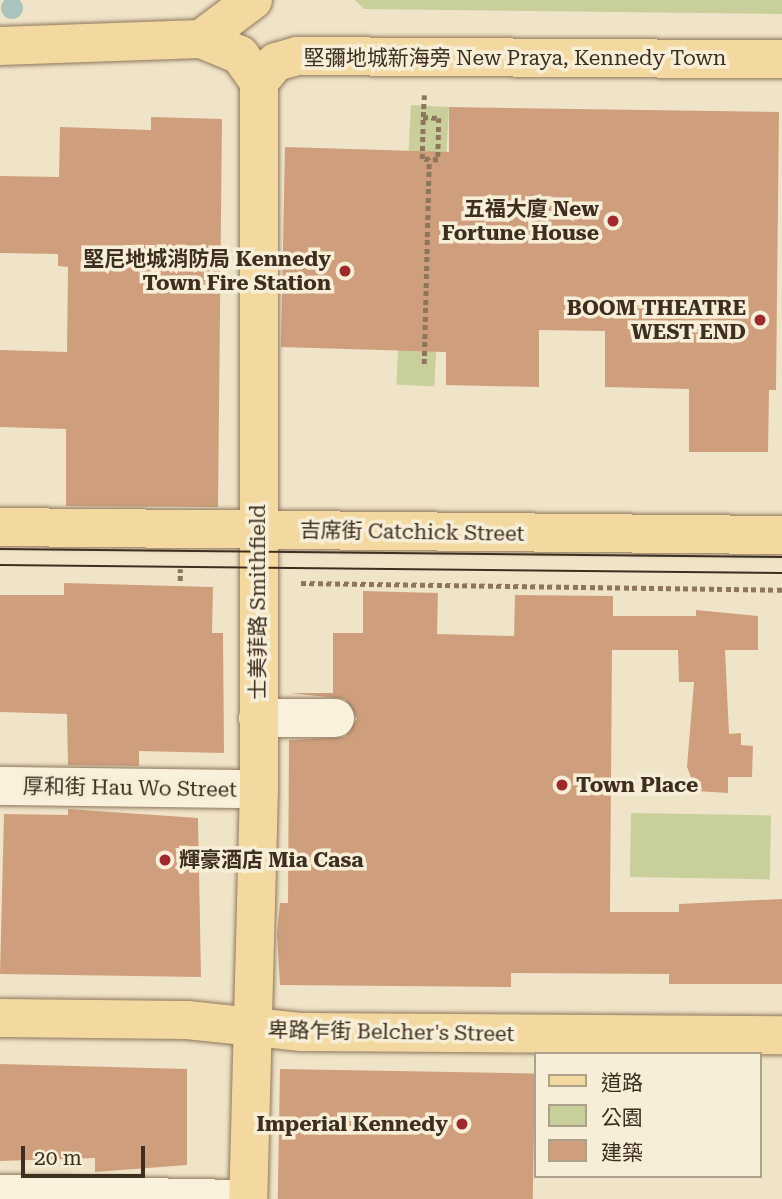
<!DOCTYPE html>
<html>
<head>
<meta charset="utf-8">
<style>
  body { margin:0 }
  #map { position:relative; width:782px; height:1199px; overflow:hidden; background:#f0e4c8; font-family:"Roboto Serif","Noto Sans TC",serif }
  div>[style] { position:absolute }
  .green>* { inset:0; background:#c9cf9b; transform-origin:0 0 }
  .water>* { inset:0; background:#a9c4bc }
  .round { border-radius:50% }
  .building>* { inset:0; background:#cf9f7d; transform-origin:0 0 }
  .path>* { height:4.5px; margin-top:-2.25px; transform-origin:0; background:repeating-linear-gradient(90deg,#8d765c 0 5px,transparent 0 8.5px) }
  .roads { filter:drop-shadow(0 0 2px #8d765c) drop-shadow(0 0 2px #8d765c) }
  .minor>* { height:38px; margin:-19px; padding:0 19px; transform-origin:19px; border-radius:19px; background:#faf1dc }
  .major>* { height:38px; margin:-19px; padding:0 19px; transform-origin:19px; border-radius:19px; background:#f3d9a0 }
  .tram>* { height:2px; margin:-1px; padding:0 1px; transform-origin:1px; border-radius:1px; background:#3d2e20 }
  .dots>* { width:19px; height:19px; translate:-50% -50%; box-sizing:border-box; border:4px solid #f7eed8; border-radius:50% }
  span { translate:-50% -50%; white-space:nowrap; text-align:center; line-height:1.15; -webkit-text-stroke:7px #f7eed8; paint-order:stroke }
  .street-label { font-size:21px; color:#3d2e20 }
  .poi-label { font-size:21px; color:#3d2e20; font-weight:700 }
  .right { translate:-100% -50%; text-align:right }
  .left { translate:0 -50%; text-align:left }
  .legend { position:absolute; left:534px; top:1052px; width:228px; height:126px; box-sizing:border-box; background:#f7eed8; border:2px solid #ada18e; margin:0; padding:9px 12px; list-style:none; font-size:21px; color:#3d2e20 }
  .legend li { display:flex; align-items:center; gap:14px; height:35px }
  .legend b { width:35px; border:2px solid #ada18e }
  .scale { position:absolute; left:21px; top:1146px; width:124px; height:32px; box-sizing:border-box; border:4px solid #3d2e20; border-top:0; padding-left:9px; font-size:21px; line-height:24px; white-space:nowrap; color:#3d2e20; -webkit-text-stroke:5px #f7eed8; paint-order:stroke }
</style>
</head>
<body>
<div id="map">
  <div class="green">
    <div style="clip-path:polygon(355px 0,782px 0,782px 14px,364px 9px)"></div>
    <div style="left:411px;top:105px;width:38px;height:280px;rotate:3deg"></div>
    <div style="left:631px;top:813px;width:140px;height:64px;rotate:1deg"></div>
  </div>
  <div class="water">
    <div class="round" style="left:1px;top:-3px;width:22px;height:22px"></div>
  </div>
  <div class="building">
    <div style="clip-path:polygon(449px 107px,779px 112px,776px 390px,769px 390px,768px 452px,689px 452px,689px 389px,605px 387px,605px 331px,539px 330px,539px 387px,446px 385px,446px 352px,281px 347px,285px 147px,449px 152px)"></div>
    <div style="clip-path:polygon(151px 117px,222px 119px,218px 507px,66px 506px,66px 429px,0 427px,0 350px,67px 352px,68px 267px,58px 266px,58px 254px,0 253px,0 176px,59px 177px,60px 127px,151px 130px)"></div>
    <div style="clip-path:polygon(64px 583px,213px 587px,212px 633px,223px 633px,224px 753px,139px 751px,139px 766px,68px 765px,67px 714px,0 712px,0 595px,64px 595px)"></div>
    <div style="clip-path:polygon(363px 591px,438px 593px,437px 634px,514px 636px,515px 595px,613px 596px,613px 616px,696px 616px,696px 610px,758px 616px,758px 650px,725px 650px,729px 734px,741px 733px,741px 745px,753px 746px,752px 777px,728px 777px,728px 793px,696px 791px,687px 767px,694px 682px,679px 682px,678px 650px,612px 650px,610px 912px,679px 912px,679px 904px,782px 899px,782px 984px,669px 984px,669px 974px,511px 973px,511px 987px,280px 985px,277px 935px,280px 903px,288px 903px,289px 740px,345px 737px,357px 719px,345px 699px,290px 693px,333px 693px,333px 633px,363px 633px)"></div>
    <div style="clip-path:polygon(68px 809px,198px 818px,201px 977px,0 974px,4px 814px,68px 815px)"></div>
    <div style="clip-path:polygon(0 1064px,187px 1069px,187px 1165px,95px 1172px,95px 1158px,0 1161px)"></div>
    <div style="left:280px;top:1069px;width:255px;height:130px;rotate:1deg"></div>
  </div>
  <div class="path">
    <div style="left:423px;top:117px;width:16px;rotate:4deg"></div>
    <div style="left:439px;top:118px;width:42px;rotate:91.4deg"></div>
    <div style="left:438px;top:160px;width:16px;rotate:-176deg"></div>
    <div style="left:422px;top:159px;width:42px;rotate:-88.6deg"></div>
    <div style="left:423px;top:117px;width:22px;rotate:-87deg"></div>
    <div style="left:424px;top:364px;width:205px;rotate:-88.6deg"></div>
    <div style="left:180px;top:581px;width:12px;rotate:-90deg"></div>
    <div style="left:301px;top:583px;width:481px;rotate:0.8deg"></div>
  </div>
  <div class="roads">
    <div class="minor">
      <div style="left:258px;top:718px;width:77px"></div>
      <div style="left:0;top:786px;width:259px;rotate:0.7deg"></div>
      <div style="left:0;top:1194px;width:248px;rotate:1.2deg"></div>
    </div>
    <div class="major">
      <div style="left:201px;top:39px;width:65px;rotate:-36.9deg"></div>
      <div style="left:0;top:46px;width:201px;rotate:-2deg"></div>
      <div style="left:201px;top:39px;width:42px;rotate:22.3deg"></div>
      <div style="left:240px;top:55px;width:33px;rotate:55deg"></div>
      <div style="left:259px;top:82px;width:707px;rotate:90deg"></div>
      <div style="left:259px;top:789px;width:410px;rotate:91.5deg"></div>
      <div style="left:259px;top:82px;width:26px;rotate:-50deg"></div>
      <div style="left:276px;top:62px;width:22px;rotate:-16deg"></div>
      <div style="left:297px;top:56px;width:485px;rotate:0.4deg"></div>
      <div style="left:0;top:527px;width:782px;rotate:0.59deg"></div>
      <div style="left:0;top:1018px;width:187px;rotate:0.6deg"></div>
      <div style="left:187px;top:1020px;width:116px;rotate:6deg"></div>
      <div style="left:302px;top:1032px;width:480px;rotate:0.4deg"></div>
    </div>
  </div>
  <div class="tram">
    <div style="left:0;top:549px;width:782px;rotate:0.59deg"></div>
    <div style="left:0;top:565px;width:782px;rotate:0.59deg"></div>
  </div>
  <div class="dots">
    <div style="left:613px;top:221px;background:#9e2a2b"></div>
    <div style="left:345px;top:271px;background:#9e2a2b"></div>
    <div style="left:760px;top:320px;background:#9e2a2b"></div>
    <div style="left:562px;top:785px;background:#9e2a2b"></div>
    <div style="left:165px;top:860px;background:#9e2a2b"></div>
    <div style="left:462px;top:1124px;background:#9e2a2b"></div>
  </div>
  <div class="street-label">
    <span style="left:515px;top:58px">堅彌地城新海旁 New Praya, Kennedy Town</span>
    <span style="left:412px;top:532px;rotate:1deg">吉席街 Catchick Street</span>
    <span style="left:258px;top:602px;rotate:-90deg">士美菲路 Smithfield</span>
    <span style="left:130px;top:788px;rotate:1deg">厚和街 Hau Wo Street</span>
    <span style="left:391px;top:1032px;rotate:1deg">卑路乍街 Belcher's Street</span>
  </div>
  <div class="poi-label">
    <span class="right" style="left:599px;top:221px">五福大廈 New<br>Fortune House</span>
    <span class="right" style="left:331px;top:271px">堅尼地城消防局 Kennedy<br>Town Fire Station</span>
    <span class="right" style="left:746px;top:320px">BOOM THEATRE<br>WEST END</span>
    <span class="left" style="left:576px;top:785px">Town Place</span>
    <span class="left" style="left:179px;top:860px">輝豪酒店 Mia Casa</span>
    <span class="right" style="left:448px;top:1124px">Imperial Kennedy</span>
  </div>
  <ul class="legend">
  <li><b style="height:9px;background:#f3d9a0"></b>道路</li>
  <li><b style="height:19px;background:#c9cf9b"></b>公園</li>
  <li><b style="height:19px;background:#cf9f7d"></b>建築</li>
  </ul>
  <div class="scale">20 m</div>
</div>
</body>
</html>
